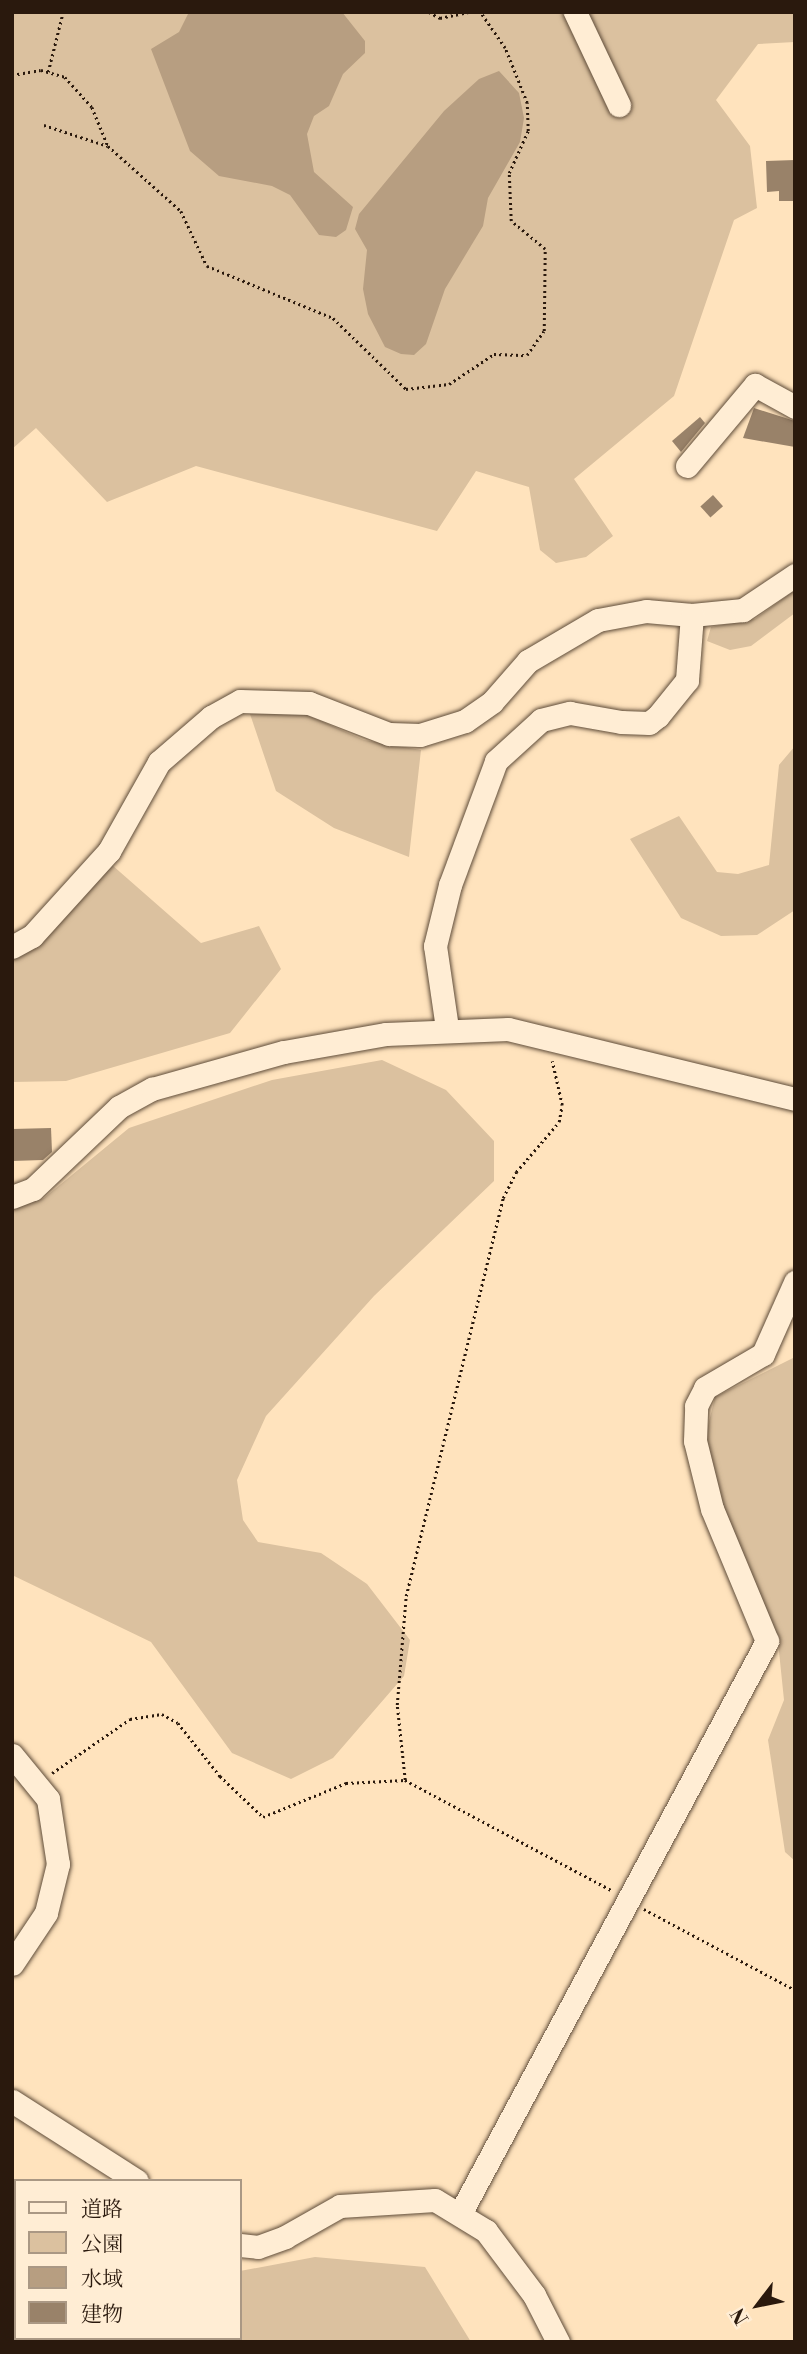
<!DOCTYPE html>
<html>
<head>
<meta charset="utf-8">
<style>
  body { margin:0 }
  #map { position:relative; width:807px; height:2354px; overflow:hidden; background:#ffe3bd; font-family:"Libre Bodoni","Noto Serif JP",serif }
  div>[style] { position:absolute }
  .green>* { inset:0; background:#dbc19f }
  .water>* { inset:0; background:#b79e81 }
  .building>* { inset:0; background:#998269; transform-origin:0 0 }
  .path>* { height:2.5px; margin-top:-1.25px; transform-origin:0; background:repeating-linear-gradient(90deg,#2a190d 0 2px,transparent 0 5.5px) }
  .roads { filter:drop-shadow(0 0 2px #5f4c39) drop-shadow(0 0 2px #5f4c39) }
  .minor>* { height:23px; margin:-11.5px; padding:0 11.5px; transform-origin:11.5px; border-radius:11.5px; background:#ffedd4 }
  span { translate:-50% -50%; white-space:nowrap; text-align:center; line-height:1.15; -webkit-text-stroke:7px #ffedd4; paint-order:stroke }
  .frame { position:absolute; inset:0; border:14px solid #2a190d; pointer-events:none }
  .legend { position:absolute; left:14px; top:2179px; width:228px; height:161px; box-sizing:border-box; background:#ffedd4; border:2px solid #aa9884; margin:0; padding:9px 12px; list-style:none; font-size:21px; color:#2a190d }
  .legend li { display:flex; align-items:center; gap:14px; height:35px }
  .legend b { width:35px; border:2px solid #aa9884 }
  .north { position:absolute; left:723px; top:2270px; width:70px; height:70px; -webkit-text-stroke:5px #ffedd4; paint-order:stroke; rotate:238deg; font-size:19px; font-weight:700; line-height:28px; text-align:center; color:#2a190d }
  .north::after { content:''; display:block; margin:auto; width:24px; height:32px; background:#2a190d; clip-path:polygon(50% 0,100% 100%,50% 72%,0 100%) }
</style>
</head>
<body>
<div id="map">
  <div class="green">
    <div style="clip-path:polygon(12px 12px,795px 12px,795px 42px,758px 44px,716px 100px,750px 146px,757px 208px,734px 220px,674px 396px,574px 479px,613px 536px,586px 557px,556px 563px,540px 550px,529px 487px,476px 471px,437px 531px,196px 466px,107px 502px,36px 428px,12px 449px)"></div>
    <div style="clip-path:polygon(795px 590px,795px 613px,751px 646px,730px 650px,707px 641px,711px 627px,755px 619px)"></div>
    <div style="clip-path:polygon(250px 714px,305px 714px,364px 740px,421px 750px,409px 857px,334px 828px,276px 791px)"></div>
    <div style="clip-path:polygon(795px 746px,795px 910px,757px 935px,721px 936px,681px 918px,630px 839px,679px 816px,717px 872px,738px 874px,769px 865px,779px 765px)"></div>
    <div style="clip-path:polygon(112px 865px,201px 943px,259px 926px,281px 969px,230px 1033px,66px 1081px,12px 1082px,12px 957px)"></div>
    <div style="clip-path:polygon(382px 1060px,446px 1090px,494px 1141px,494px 1181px,374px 1296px,266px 1416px,237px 1480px,243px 1520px,258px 1542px,321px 1553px,367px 1584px,410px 1640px,404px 1676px,333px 1758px,291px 1779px,232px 1753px,151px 1642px,12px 1575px,12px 1209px,44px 1198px,129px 1128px,272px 1080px)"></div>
    <div style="clip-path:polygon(795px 1357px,795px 1861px,785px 1852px,768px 1740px,784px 1700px,778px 1642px,747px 1561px,715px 1498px,706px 1434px,715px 1397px)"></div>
    <div style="clip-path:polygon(16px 2240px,16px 2338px,240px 2338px,240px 2271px,315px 2257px,425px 2267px,471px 2342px,12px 2342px)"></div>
  </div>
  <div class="water">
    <div style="clip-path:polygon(189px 12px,342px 12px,365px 41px,365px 53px,343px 74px,329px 106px,314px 116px,307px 134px,314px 172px,353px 207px,346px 230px,336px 237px,319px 235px,290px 195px,272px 186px,219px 176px,190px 151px,151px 49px,179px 32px)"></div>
    <div style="clip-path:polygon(499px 71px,519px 93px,524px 118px,520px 142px,488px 198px,483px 226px,445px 289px,426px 344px,414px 355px,401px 354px,385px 347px,368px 314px,363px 289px,367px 250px,355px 229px,359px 214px,444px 111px,479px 79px)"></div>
  </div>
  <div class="building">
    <div style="clip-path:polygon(795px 160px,795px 201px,779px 201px,779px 191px,767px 192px,766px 161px)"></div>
    <div style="clip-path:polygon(754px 408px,795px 421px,795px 447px,743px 438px)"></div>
    <div style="clip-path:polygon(700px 417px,705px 423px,681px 452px,672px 441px)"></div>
    <div style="left:713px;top:495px;width:15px;height:17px;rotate:48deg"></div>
    <div style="clip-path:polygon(51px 1128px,52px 1152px,43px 1160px,12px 1161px,12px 1129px)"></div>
  </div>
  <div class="path">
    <div style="left:429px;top:12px;width:13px;rotate:29deg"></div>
    <div style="left:440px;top:18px;width:29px;rotate:-12deg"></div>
    <div style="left:48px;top:72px;width:62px;rotate:-76deg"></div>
    <div style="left:12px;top:75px;width:29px;rotate:-10deg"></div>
    <div style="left:41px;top:70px;width:25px;rotate:16deg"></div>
    <div style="left:65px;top:77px;width:40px;rotate:48deg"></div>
    <div style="left:92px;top:107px;width:42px;rotate:67.7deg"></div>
    <div style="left:44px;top:125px;width:67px;rotate:18.2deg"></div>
    <div style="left:108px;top:146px;width:98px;rotate:41.7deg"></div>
    <div style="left:181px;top:211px;width:61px;rotate:64.7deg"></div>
    <div style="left:207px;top:266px;width:136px;rotate:22.4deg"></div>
    <div style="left:333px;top:318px;width:102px;rotate:44.2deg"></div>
    <div style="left:406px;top:389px;width:43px;rotate:-6.6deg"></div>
    <div style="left:449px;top:384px;width:54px;rotate:-33.7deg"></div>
    <div style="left:494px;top:354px;width:33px;rotate:2deg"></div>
    <div style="left:527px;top:355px;width:29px;rotate:-55deg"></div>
    <div style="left:544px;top:331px;width:82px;rotate:-89.3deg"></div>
    <div style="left:545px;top:249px;width:44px;rotate:-140.5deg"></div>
    <div style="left:511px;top:221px;width:48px;rotate:-92.4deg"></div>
    <div style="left:509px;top:173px;width:46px;rotate:-65.7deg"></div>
    <div style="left:528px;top:131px;width:28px;rotate:-92deg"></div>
    <div style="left:527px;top:103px;width:59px;rotate:-111.8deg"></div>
    <div style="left:505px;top:48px;width:44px;rotate:-124.8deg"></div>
    <div style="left:52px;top:1773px;width:95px;rotate:-34.7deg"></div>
    <div style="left:130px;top:1719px;width:32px;rotate:-9deg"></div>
    <div style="left:162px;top:1714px;width:18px;rotate:29deg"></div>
    <div style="left:178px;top:1723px;width:68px;rotate:51.6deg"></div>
    <div style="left:220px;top:1776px;width:59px;rotate:43.6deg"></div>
    <div style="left:263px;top:1817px;width:90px;rotate:-22.3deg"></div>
    <div style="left:346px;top:1783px;width:59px;rotate:-2.9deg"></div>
    <div style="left:405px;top:1780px;width:234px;rotate:28.1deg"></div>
    <div style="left:405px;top:1780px;width:75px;rotate:-96.1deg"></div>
    <div style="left:397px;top:1705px;width:109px;rotate:-85.3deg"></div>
    <div style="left:406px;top:1596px;width:410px;rotate:-76.3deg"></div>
    <div style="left:503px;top:1198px;width:29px;rotate:-63deg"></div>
    <div style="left:516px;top:1172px;width:66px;rotate:-49.3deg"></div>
    <div style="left:559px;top:1122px;width:17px;rotate:-80deg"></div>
    <div style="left:562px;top:1105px;width:45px;rotate:-102.8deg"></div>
    <div style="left:644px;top:1909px;width:171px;rotate:28.2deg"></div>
  </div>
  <div class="roads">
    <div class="minor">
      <div style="left:575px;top:12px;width:103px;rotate:64.7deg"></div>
      <div style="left:687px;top:466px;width:106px;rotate:-50deg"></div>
      <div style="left:755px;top:385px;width:46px;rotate:28.8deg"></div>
      <div style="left:12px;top:947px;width:23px;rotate:-29deg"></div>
      <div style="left:32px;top:936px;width:115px;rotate:-47.8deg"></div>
      <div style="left:109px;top:851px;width:102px;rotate:-60.7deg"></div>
      <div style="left:159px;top:762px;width:69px;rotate:-40.9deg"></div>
      <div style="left:211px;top:717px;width:33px;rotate:-29deg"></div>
      <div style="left:240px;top:701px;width:69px;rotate:1.7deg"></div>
      <div style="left:309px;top:703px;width:86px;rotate:21.2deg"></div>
      <div style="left:389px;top:734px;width:31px;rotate:2deg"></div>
      <div style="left:420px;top:735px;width:47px;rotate:-17.3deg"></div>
      <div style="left:465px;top:721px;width:33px;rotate:-35deg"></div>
      <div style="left:492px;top:702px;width:55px;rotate:-48.7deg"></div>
      <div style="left:528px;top:661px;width:81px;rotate:-30.4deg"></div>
      <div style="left:598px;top:620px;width:49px;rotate:-10.6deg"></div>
      <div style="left:646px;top:611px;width:46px;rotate:5deg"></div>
      <div style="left:692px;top:615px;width:51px;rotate:-5.6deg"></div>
      <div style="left:743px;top:610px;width:63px;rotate:-33.9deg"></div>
      <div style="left:447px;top:1028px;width:83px;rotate:-98.3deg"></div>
      <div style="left:435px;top:946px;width:63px;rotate:-76.2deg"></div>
      <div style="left:450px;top:885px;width:132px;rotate:-69.6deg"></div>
      <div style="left:496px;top:761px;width:61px;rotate:-42.3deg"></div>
      <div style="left:541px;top:720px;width:30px;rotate:-14deg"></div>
      <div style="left:570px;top:713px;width:52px;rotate:10deg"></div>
      <div style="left:621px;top:722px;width:28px;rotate:2deg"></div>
      <div style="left:649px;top:723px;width:11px;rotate:-38deg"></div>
      <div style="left:658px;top:716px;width:46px;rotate:-51.1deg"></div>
      <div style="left:687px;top:680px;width:65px;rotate:-85.6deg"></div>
      <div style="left:12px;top:1197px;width:22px;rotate:-21deg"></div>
      <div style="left:33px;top:1189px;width:119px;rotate:-43.6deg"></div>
      <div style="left:119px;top:1107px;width:38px;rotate:-29deg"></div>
      <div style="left:152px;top:1089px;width:137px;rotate:-15.7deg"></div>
      <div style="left:284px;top:1052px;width:104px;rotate:-10deg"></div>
      <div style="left:386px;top:1034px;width:122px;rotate:-2.3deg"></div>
      <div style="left:508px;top:1029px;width:295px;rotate:13.7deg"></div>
      <div style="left:12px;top:1755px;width:57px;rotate:50.7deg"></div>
      <div style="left:48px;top:1799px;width:66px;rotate:81.3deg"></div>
      <div style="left:58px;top:1864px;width:50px;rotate:103.8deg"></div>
      <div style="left:46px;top:1913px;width:61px;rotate:123.7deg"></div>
      <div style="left:12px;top:2101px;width:148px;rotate:32.6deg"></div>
      <div style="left:461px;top:2212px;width:648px;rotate:-61.81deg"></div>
      <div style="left:767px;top:1641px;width:143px;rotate:-112.6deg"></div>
      <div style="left:712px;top:1509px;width:70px;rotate:-104deg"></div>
      <div style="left:695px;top:1441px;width:35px;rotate:-88deg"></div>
      <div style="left:696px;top:1406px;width:20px;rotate:-63deg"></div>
      <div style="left:705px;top:1388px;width:67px;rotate:-30.4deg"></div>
      <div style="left:763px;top:1354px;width:79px;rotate:-66deg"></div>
      <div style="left:240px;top:2245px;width:18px;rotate:6deg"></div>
      <div style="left:258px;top:2247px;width:29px;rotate:-20deg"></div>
      <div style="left:285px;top:2237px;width:63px;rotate:-29.4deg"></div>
      <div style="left:340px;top:2206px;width:95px;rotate:-3.6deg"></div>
      <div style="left:435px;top:2200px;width:60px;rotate:31.3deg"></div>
      <div style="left:486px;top:2231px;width:80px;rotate:53.1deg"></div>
      <div style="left:534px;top:2295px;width:53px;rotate:62.9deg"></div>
    </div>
  </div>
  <div class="frame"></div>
  <ul class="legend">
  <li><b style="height:9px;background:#ffedd4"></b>道路</li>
  <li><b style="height:19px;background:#dbc19f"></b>公園</li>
  <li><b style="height:19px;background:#b79e81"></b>水域</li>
  <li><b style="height:19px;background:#998269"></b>建物</li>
  </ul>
  <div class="north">N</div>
</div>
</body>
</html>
